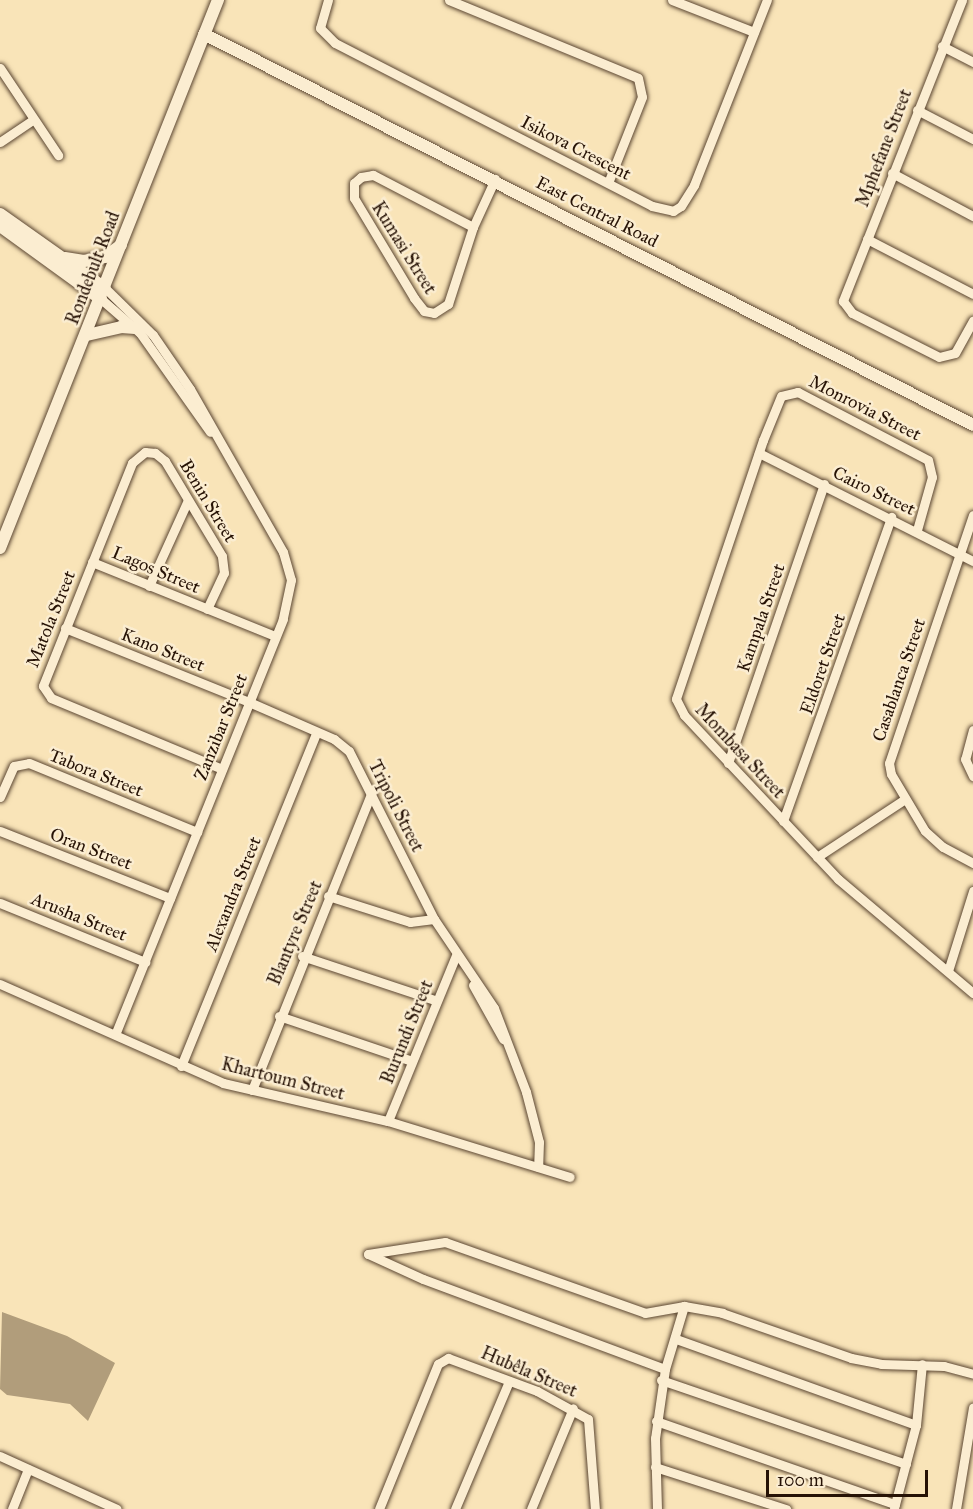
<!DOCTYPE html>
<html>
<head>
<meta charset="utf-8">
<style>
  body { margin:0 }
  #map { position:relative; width:973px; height:1509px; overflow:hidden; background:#f9e4b8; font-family:"IM FELL Great Primer",serif }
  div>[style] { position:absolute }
  .water>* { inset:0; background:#b19d7b }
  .roads { filter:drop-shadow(0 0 2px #5b4632) drop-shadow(0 0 2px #5b4632) }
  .street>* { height:9px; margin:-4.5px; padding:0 4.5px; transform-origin:4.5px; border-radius:4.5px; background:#fbedd1 }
  .secondary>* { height:12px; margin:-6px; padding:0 6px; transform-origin:6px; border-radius:6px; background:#fbedd1 }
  span { translate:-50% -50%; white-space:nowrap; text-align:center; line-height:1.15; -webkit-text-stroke:5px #fbedd1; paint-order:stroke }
  .street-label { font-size:18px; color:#261205 }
  .scale { position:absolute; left:766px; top:1470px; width:162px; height:27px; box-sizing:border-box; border:3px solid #261205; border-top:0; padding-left:8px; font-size:18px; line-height:21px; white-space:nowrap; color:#261205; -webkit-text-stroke:4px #fbedd1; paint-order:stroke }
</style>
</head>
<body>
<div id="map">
  <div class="water">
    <div style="clip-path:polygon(2px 1312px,67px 1336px,115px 1363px,88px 1421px,70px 1404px,7px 1395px,0 1389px)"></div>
  </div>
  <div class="roads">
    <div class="street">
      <div style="left:328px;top:0;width:29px;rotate:106deg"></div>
      <div style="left:320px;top:28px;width:21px;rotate:45deg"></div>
      <div style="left:335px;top:43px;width:356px;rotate:27.2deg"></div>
      <div style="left:652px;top:206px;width:22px;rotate:13deg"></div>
      <div style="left:673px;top:211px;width:9px;rotate:-32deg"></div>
      <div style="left:681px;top:206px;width:25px;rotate:-58deg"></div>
      <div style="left:694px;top:185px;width:199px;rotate:-68.5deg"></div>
      <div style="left:449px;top:0;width:204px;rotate:22.4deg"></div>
      <div style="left:638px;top:78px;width:19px;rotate:78deg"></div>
      <div style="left:642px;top:97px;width:92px;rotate:111.6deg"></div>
      <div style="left:672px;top:0;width:88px;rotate:21.3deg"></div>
      <div style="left:962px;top:0;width:324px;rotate:111.6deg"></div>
      <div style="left:843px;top:301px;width:15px;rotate:53deg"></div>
      <div style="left:852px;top:313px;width:97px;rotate:26.8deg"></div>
      <div style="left:939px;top:357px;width:16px;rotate:-14deg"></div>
      <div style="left:955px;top:353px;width:37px;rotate:-61deg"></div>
      <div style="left:942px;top:46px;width:35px;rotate:27deg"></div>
      <div style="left:0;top:68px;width:105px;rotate:56.3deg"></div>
      <div style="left:917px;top:110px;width:63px;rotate:27.4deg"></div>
      <div style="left:0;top:142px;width:40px;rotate:-34deg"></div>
      <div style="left:892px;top:173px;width:92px;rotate:28deg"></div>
      <div style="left:473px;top:227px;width:113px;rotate:-152.5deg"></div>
      <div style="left:373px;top:175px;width:12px;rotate:171deg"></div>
      <div style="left:361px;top:177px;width:9px;rotate:139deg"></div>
      <div style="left:354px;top:183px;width:15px;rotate:90deg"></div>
      <div style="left:354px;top:198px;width:117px;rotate:59deg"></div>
      <div style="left:414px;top:298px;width:16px;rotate:52deg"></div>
      <div style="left:424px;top:311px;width:10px;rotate:11deg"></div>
      <div style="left:434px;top:313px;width:17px;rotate:-33deg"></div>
      <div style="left:448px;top:304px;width:81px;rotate:-72deg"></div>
      <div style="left:473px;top:227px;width:53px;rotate:-65.4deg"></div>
      <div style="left:867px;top:239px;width:119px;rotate:27.4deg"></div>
      <div style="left:105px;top:288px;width:67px;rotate:44.4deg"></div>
      <div style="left:153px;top:335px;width:65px;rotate:55.6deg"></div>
      <div style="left:190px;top:389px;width:188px;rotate:60.3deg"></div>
      <div style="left:283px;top:552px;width:29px;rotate:74deg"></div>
      <div style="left:291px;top:580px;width:40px;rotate:102deg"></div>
      <div style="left:283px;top:619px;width:448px;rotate:112deg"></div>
      <div style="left:101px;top:299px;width:52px;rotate:41.1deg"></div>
      <div style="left:140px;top:333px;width:121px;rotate:54.7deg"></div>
      <div style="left:759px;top:453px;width:240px;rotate:26.8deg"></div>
      <div style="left:973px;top:515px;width:262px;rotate:108.7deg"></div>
      <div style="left:889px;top:763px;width:11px;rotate:80deg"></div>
      <div style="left:891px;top:774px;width:66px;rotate:59.2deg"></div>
      <div style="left:925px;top:831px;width:24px;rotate:42deg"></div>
      <div style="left:943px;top:847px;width:34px;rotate:28deg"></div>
      <div style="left:917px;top:530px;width:55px;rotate:-74.2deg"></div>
      <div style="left:932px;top:477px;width:17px;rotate:-103deg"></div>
      <div style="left:928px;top:460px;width:147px;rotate:-152.4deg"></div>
      <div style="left:798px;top:392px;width:17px;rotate:167deg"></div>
      <div style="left:781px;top:396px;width:48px;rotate:112.2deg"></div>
      <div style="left:763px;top:440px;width:273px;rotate:108.6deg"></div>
      <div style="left:676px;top:699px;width:18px;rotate:63deg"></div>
      <div style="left:684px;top:715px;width:225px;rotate:46.8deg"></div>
      <div style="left:838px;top:879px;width:177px;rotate:40.2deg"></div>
      <div style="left:92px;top:562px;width:197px;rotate:22deg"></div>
      <div style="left:149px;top:586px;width:94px;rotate:-65.6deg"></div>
      <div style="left:207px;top:609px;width:40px;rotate:-65deg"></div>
      <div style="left:224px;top:573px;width:17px;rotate:-97deg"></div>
      <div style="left:222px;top:556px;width:111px;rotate:-121deg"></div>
      <div style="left:165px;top:461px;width:13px;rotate:-141deg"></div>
      <div style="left:155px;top:453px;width:10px;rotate:-174deg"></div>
      <div style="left:145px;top:452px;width:17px;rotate:140deg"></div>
      <div style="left:132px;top:463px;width:240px;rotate:111.8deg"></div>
      <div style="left:43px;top:686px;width:14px;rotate:56deg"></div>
      <div style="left:51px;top:698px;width:185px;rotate:22.5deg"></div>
      <div style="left:65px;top:628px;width:198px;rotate:21.9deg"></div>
      <div style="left:249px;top:702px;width:93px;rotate:23.5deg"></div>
      <div style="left:334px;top:739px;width:19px;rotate:39deg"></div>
      <div style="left:349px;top:751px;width:188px;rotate:63.2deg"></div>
      <div style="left:434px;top:919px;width:107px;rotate:56deg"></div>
      <div style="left:494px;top:1008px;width:90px;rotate:69.1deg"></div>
      <div style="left:526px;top:1092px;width:52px;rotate:75.4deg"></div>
      <div style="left:539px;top:1142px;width:25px;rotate:92deg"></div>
      <div style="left:973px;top:730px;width:30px;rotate:105deg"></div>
      <div style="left:965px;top:759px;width:19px;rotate:65deg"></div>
      <div style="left:728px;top:763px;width:295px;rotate:-71deg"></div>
      <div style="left:0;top:797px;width:34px;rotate:-66deg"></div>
      <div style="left:14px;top:766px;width:15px;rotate:-11deg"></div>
      <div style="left:29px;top:763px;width:182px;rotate:22.3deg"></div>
      <div style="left:783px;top:821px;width:323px;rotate:-70.4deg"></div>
      <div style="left:0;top:831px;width:183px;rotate:21.5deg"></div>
      <div style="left:817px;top:857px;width:105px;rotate:-33.4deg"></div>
      <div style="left:328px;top:896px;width:86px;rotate:17.6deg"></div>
      <div style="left:410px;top:922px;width:24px;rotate:-7deg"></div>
      <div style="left:0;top:903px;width:157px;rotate:22.1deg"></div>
      <div style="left:302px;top:956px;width:142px;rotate:18.4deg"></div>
      <div style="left:948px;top:971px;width:84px;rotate:-72.6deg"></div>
      <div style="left:0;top:984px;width:244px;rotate:23.9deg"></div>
      <div style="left:223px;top:1083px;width:169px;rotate:13deg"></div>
      <div style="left:388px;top:1121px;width:190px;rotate:17.1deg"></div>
      <div style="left:473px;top:985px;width:62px;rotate:60.9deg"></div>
      <div style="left:279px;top:1016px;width:140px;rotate:18.7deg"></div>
      <div style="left:181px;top:1066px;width:358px;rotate:-67.9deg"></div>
      <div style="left:252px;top:1090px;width:322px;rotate:-68.1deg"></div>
      <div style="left:388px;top:1121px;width:179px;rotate:-67.7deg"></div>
      <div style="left:368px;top:1254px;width:60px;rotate:24.4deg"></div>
      <div style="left:423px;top:1279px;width:258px;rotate:20.4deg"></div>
      <div style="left:665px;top:1369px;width:70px;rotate:98.2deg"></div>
      <div style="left:655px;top:1438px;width:71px;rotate:88.4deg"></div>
      <div style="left:368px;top:1254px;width:78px;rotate:-8.9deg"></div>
      <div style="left:445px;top:1242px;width:212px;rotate:19.5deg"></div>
      <div style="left:645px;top:1313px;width:40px;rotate:-10deg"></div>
      <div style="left:676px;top:1339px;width:255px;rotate:19.7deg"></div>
      <div style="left:665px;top:1369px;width:66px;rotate:-73.2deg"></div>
      <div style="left:684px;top:1306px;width:39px;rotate:10deg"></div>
      <div style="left:722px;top:1313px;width:137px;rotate:19.2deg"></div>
      <div style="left:851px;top:1358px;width:31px;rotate:11deg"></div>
      <div style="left:881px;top:1364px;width:63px;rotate:1.8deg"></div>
      <div style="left:944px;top:1366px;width:30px;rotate:15deg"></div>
      <div style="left:661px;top:1380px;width:259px;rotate:18.9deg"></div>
      <div style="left:656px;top:1421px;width:253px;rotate:19.2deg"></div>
      <div style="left:0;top:1456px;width:128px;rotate:24.4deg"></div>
      <div style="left:655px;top:1467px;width:138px;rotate:17.8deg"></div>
      <div style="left:894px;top:1508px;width:86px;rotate:-75.2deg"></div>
      <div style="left:916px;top:1425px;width:61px;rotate:-84.4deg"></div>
      <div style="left:12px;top:1509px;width:43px;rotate:-68.2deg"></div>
      <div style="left:379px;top:1509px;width:157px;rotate:-67.9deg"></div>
      <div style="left:438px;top:1364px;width:12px;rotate:-31deg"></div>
      <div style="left:448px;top:1358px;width:95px;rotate:20.3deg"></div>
      <div style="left:537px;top:1391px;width:58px;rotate:28.8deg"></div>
      <div style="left:588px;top:1419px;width:90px;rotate:85.6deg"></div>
      <div style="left:455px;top:1509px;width:139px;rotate:-67.1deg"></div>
      <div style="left:531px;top:1509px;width:109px;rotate:-67.4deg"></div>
      <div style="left:956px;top:1509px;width:103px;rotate:-80.5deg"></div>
    </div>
    <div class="secondary">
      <div style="left:204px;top:34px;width:863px;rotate:26.95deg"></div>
      <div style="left:0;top:214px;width:128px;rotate:35.2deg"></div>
      <div style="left:0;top:226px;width:125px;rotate:35.9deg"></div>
      <div style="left:65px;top:258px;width:19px;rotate:9deg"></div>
      <div style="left:84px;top:261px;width:21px;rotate:-11deg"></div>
      <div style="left:105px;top:257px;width:20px;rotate:-37deg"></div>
      <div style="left:87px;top:335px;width:35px;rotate:-13deg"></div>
      <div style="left:121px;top:327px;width:14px;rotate:4deg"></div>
      <div style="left:0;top:548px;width:590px;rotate:-68.31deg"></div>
    </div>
  </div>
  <div class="street-label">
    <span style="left:576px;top:148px;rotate:27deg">Isikova Crescent</span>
    <span style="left:884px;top:148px;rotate:-69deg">Mphefane Street</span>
    <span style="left:597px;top:212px;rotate:27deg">East Central Road</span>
    <span style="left:404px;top:248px;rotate:58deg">Kumasi Street</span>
    <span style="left:93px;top:268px;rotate:-69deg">Rondebult Road</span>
    <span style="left:865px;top:408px;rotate:27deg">Monrovia Street</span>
    <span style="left:874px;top:491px;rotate:26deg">Cairo Street</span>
    <span style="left:208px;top:501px;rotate:59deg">Benin Street</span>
    <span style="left:156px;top:570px;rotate:23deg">Lagos Street</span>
    <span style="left:761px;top:618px;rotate:-71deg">Kampala Street</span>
    <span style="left:51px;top:619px;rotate:-68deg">Matola Street</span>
    <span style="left:163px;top:650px;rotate:22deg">Kano Street</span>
    <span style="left:823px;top:664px;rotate:-71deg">Eldoret Street</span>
    <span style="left:899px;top:680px;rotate:-71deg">Casablanca Street</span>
    <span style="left:221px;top:727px;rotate:-68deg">Zanzibar Street</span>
    <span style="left:740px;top:751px;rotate:47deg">Mombasa Street</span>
    <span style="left:96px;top:773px;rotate:22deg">Tabora Street</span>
    <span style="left:396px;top:806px;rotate:63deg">Tripoli Street</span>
    <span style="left:91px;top:849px;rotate:21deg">Oran Street</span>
    <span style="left:233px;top:894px;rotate:-68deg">Alexandra Street</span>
    <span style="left:79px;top:917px;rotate:22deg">Arusha Street</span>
    <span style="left:295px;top:933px;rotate:-67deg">Blantyre Street</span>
    <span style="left:407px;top:1032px;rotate:-68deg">Burundi Street</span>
    <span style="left:283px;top:1079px;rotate:14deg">Khartoum Street</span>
    <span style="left:529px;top:1372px;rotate:23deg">Hubêla Street</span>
  </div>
  <div class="scale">100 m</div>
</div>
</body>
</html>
